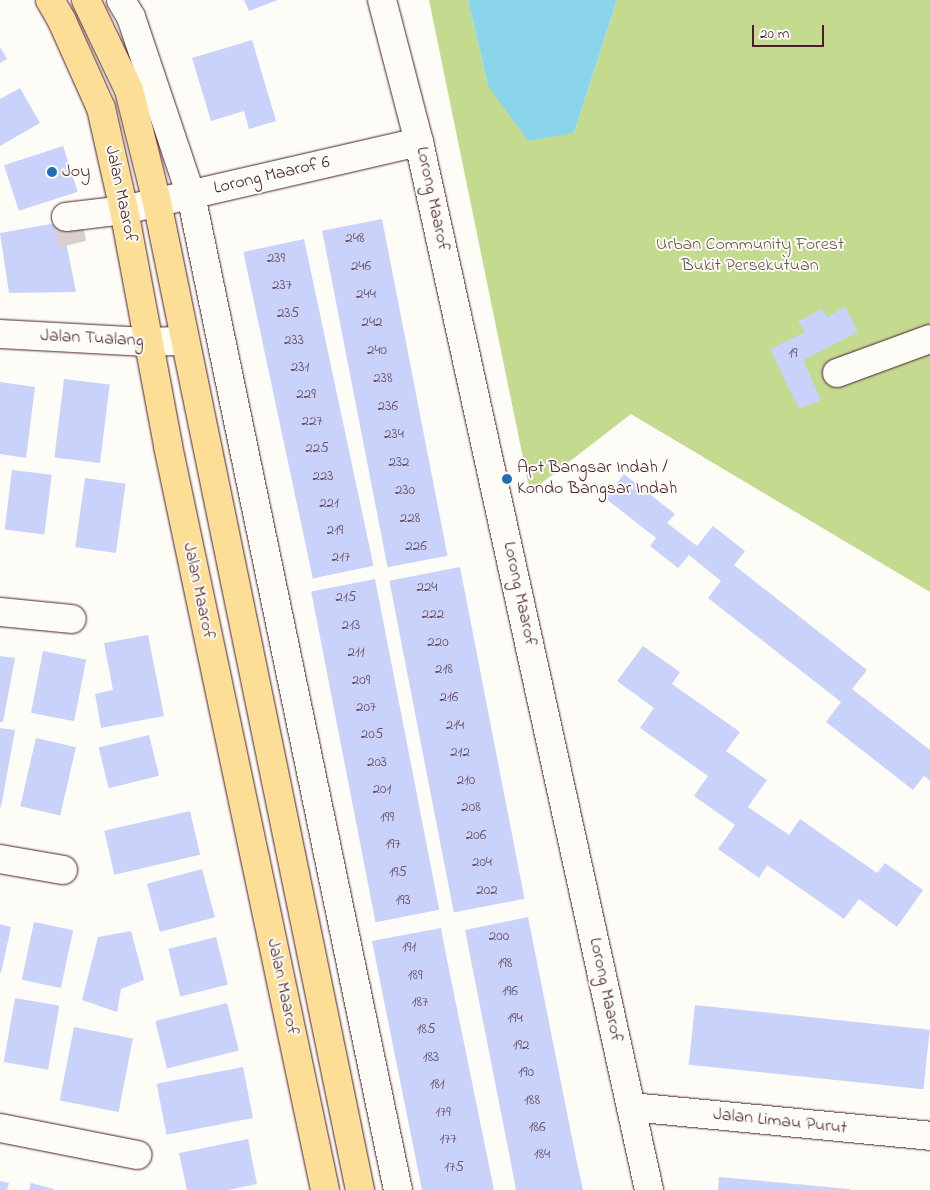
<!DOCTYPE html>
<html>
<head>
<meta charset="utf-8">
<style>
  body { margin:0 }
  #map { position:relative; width:930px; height:1190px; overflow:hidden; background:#fdfcf7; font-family:"Indie Flower",sans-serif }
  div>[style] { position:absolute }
  .green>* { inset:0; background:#c4da8f }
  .water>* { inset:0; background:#8bd5eb }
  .building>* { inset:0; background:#c9d2fa; transform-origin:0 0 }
  .minor-tunnel>* { height:28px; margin-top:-14px; transform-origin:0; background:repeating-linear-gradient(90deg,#d9d0ce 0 28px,transparent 0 42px) }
  .roads { filter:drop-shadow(0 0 1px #4a1f2b) drop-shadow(0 0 1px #4a1f2b) }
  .minor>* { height:28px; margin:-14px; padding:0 14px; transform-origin:14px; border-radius:14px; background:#fdfcf7 }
  .major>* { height:28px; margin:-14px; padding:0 14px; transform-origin:14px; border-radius:14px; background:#fcde96 }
  .dots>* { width:14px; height:14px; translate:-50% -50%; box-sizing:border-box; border:2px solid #fdfcf7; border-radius:50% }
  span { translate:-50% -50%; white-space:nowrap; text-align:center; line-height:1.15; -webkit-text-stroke:4px #fdfcf7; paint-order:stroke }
  .number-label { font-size:15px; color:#6a4c5f }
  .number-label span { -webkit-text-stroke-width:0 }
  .poi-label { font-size:18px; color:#4a1f2b }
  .left { translate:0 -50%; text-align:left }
  .street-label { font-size:18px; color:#4a1f2b }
  .park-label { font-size:18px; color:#6f5749 }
  .scale { position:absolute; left:752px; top:25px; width:72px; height:22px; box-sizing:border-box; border:2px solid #4a1f2b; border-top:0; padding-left:6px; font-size:15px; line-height:18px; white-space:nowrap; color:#4a1f2b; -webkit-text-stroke:4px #fdfcf7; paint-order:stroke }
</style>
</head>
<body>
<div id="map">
  <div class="green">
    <div style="clip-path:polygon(429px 0,468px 0,488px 86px,574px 133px,617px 0,930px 0,930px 592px,631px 414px,530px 492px)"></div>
  </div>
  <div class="water">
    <div style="clip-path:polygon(468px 0,617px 0,574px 133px,528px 141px,488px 86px)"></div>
  </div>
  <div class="building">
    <div style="clip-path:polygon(244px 0,278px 0,249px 11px)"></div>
    <div style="clip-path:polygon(252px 40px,276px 121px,249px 129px,244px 111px,211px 121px,192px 58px)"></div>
    <div style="clip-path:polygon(0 47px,7px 59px,0 63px)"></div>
    <div style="clip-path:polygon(20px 88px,40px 123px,0 146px,0 99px)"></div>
    <div style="left:63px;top:146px;width:48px;height:62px;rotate:72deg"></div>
    <div style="left:382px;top:219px;width:343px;height:61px;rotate:79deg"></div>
    <div style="clip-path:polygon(62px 222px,76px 292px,9px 293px,0 233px)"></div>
    <div style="left:304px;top:239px;width:334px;height:62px;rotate:78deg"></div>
    <div style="clip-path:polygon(845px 307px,858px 332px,803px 360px,821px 400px,799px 409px,770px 349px,805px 332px,798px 321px,822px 309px,827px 317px)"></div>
    <div style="left:64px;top:379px;width:46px;height:79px;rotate:7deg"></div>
    <div style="clip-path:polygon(0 382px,35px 387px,26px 458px,0 454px)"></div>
    <div style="left:12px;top:470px;width:40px;height:60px;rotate:7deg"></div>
    <div style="clip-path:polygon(624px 474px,675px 514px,667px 523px,697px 546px,713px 526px,745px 551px,734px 565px,867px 670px,852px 689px,930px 750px,930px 781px,924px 776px,913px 790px,826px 722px,841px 702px,708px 598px,721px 581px,689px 555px,678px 568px,650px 546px,656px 538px,605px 498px)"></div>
    <div style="left:85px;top:478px;width:41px;height:70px;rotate:8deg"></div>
    <div style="left:460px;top:567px;width:338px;height:72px;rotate:79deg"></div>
    <div style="left:375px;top:579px;width:337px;height:65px;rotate:79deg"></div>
    <div style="clip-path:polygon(148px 635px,164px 716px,101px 728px,95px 694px,113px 690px,104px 643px)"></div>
    <div style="clip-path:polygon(643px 646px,680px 672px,672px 684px,740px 732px,726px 751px,767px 780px,748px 807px,789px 835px,800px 819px,877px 873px,885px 863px,923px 890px,897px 927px,859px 899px,844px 919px,767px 865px,759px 878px,718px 849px,735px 825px,694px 796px,708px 776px,640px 728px,654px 708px,617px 681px)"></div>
    <div style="left:43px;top:651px;width:44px;height:63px;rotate:11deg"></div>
    <div style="clip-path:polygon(0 656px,15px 658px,3px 722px,0 722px)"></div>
    <div style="clip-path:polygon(0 728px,15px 730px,1px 807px,0 807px)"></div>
    <div style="left:149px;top:735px;width:42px;height:52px;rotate:76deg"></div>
    <div style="left:36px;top:738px;width:41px;height:70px;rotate:13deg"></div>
    <div style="left:190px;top:811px;width:45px;height:88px;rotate:77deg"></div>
    <div style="left:202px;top:869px;width:50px;height:57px;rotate:75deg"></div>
    <div style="clip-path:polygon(528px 917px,577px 1163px,583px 1190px,516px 1190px,508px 1148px,465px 930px)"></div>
    <div style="left:34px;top:922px;width:40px;height:59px;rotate:12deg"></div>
    <div style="clip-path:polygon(0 924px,11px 927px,1px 973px,0 973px)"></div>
    <div style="clip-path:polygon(441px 928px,446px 955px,494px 1190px,422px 1190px,383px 996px,372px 941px)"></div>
    <div style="clip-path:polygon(131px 931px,144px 980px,121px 989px,117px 1012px,82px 1000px,98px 937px)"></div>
    <div style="left:216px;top:937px;width:49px;height:49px;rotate:76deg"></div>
    <div style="left:15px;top:998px;width:45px;height:65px;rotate:10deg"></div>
    <div style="left:227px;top:1003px;width:49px;height:74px;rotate:76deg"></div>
    <div style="left:695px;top:1005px;width:236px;height:60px;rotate:6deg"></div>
    <div style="left:74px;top:1027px;width:60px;height:75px;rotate:11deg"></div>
    <div style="left:243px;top:1067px;width:52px;height:88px;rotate:79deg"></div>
    <div style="clip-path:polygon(248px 1139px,257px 1184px,228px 1190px,187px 1190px,179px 1153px)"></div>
    <div style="clip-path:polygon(719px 1177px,850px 1189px,850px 1190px,718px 1190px)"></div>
    <div style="clip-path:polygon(0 1181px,9px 1183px,7px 1190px,0 1190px)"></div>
    <div style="clip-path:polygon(31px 1183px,54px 1189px,54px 1190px,29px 1190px)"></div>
  </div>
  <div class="minor-tunnel">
    <div style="left:66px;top:217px;width:34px;rotate:76deg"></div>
  </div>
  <div class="roads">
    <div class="minor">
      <div style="left:121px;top:0;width:20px;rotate:60deg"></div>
      <div style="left:131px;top:17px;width:188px;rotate:71.4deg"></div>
      <div style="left:191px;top:195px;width:1016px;rotate:78.25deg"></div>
      <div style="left:382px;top:0;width:147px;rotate:75.4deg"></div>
      <div style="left:419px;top:142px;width:1073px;rotate:77.62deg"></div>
      <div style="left:66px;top:217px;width:58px;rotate:-6.9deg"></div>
      <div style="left:124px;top:210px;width:303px;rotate:-13deg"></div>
      <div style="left:0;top:334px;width:147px;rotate:3.1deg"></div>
      <div style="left:147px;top:342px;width:37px;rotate:-2deg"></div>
      <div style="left:837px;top:373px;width:99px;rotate:-20.1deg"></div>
      <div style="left:0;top:612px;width:72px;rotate:5.6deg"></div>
      <div style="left:0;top:859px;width:64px;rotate:9.9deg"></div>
      <div style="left:631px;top:1107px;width:300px;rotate:5.5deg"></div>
      <div style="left:0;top:1128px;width:140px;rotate:11.1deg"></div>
    </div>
    <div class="major">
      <div style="left:50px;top:0;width:24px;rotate:60deg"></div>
      <div style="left:62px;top:21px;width:95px;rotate:65.9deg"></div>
      <div style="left:101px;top:108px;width:105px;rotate:77.3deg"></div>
      <div style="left:124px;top:210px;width:240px;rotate:79.4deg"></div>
      <div style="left:168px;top:446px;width:760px;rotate:78.08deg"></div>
      <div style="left:86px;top:0;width:100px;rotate:64.5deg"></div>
      <div style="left:129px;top:90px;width:115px;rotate:76deg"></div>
      <div style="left:157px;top:202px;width:1009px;rotate:78.39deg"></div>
    </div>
  </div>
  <div class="dots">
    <div style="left:52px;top:172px;background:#1f6fb2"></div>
    <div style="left:507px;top:479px;background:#1f6fb2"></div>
  </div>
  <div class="number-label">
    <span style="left:355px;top:239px">248</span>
    <span style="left:276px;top:259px">239</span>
    <span style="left:361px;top:267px">246</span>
    <span style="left:282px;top:286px">237</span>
    <span style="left:366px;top:295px">244</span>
    <span style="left:288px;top:314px">235</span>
    <span style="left:372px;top:323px">242</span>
    <span style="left:294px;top:341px">233</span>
    <span style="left:377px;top:351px">240</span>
    <span style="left:793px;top:354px">19</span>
    <span style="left:300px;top:368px">231</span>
    <span style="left:383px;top:379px">238</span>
    <span style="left:306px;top:395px">229</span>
    <span style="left:388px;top:407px">236</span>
    <span style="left:312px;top:422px">227</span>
    <span style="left:394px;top:435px">234</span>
    <span style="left:317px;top:449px">225</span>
    <span style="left:399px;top:463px">232</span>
    <span style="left:323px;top:477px">223</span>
    <span style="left:405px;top:491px">230</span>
    <span style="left:329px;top:504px">221</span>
    <span style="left:410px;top:519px">228</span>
    <span style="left:335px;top:531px">219</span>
    <span style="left:416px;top:547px">226</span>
    <span style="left:341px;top:558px">217</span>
    <span style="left:427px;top:588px">224</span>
    <span style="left:346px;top:598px">215</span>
    <span style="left:433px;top:615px">222</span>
    <span style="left:351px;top:626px">213</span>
    <span style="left:438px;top:643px">220</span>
    <span style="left:356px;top:653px">211</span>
    <span style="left:444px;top:670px">218</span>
    <span style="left:361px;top:681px">209</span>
    <span style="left:449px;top:698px">216</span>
    <span style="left:366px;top:708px">207</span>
    <span style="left:455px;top:726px">214</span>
    <span style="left:372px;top:735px">205</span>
    <span style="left:460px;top:753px">212</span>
    <span style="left:377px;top:763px">203</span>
    <span style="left:466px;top:781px">210</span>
    <span style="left:382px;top:790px">201</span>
    <span style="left:471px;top:808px">208</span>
    <span style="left:387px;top:818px">199</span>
    <span style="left:476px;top:836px">206</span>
    <span style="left:393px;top:845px">197</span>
    <span style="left:482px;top:863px">204</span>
    <span style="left:398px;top:873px">195</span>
    <span style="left:487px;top:891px">202</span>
    <span style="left:403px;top:901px">193</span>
    <span style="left:499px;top:937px">200</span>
    <span style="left:409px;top:948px">191</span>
    <span style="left:505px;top:964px">198</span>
    <span style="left:415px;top:976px">189</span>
    <span style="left:510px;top:992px">196</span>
    <span style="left:420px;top:1003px">187</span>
    <span style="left:515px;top:1019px">194</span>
    <span style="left:426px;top:1030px">185</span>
    <span style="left:521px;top:1046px">192</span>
    <span style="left:431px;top:1058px">183</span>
    <span style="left:526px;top:1073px">190</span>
    <span style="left:437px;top:1085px">181</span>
    <span style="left:532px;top:1101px">188</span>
    <span style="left:443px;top:1113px">179</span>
    <span style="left:537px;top:1128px">186</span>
    <span style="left:448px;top:1140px">177</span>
    <span style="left:542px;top:1155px">184</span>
    <span style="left:454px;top:1168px">175</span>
  </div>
  <div class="poi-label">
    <span class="left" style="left:62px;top:172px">Joy</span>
    <span class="left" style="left:517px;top:479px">Apt Bangsar Indah /<br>Kondo Bangsar Indah</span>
  </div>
  <div class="street-label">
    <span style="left:272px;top:176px;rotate:-13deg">Lorong Maarof 6</span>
    <span style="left:120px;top:194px;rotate:78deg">Jalan Maarof</span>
    <span style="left:432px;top:199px;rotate:78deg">Lorong Maarof</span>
    <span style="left:92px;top:339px;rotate:3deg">Jalan Tualang</span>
    <span style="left:198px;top:591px;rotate:78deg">Jalan Maarof</span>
    <span style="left:519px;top:594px;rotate:78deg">Lorong Maarof</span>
    <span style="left:282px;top:987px;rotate:78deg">Jalan Maarof</span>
    <span style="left:605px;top:990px;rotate:78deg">Lorong Maarof</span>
    <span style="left:780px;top:1122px;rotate:6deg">Jalan Limau Purut</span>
  </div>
  <div class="park-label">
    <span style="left:750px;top:256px">Urban Community Forest<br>Bukit Persekutuan</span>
  </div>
  <div class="scale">20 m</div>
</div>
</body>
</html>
